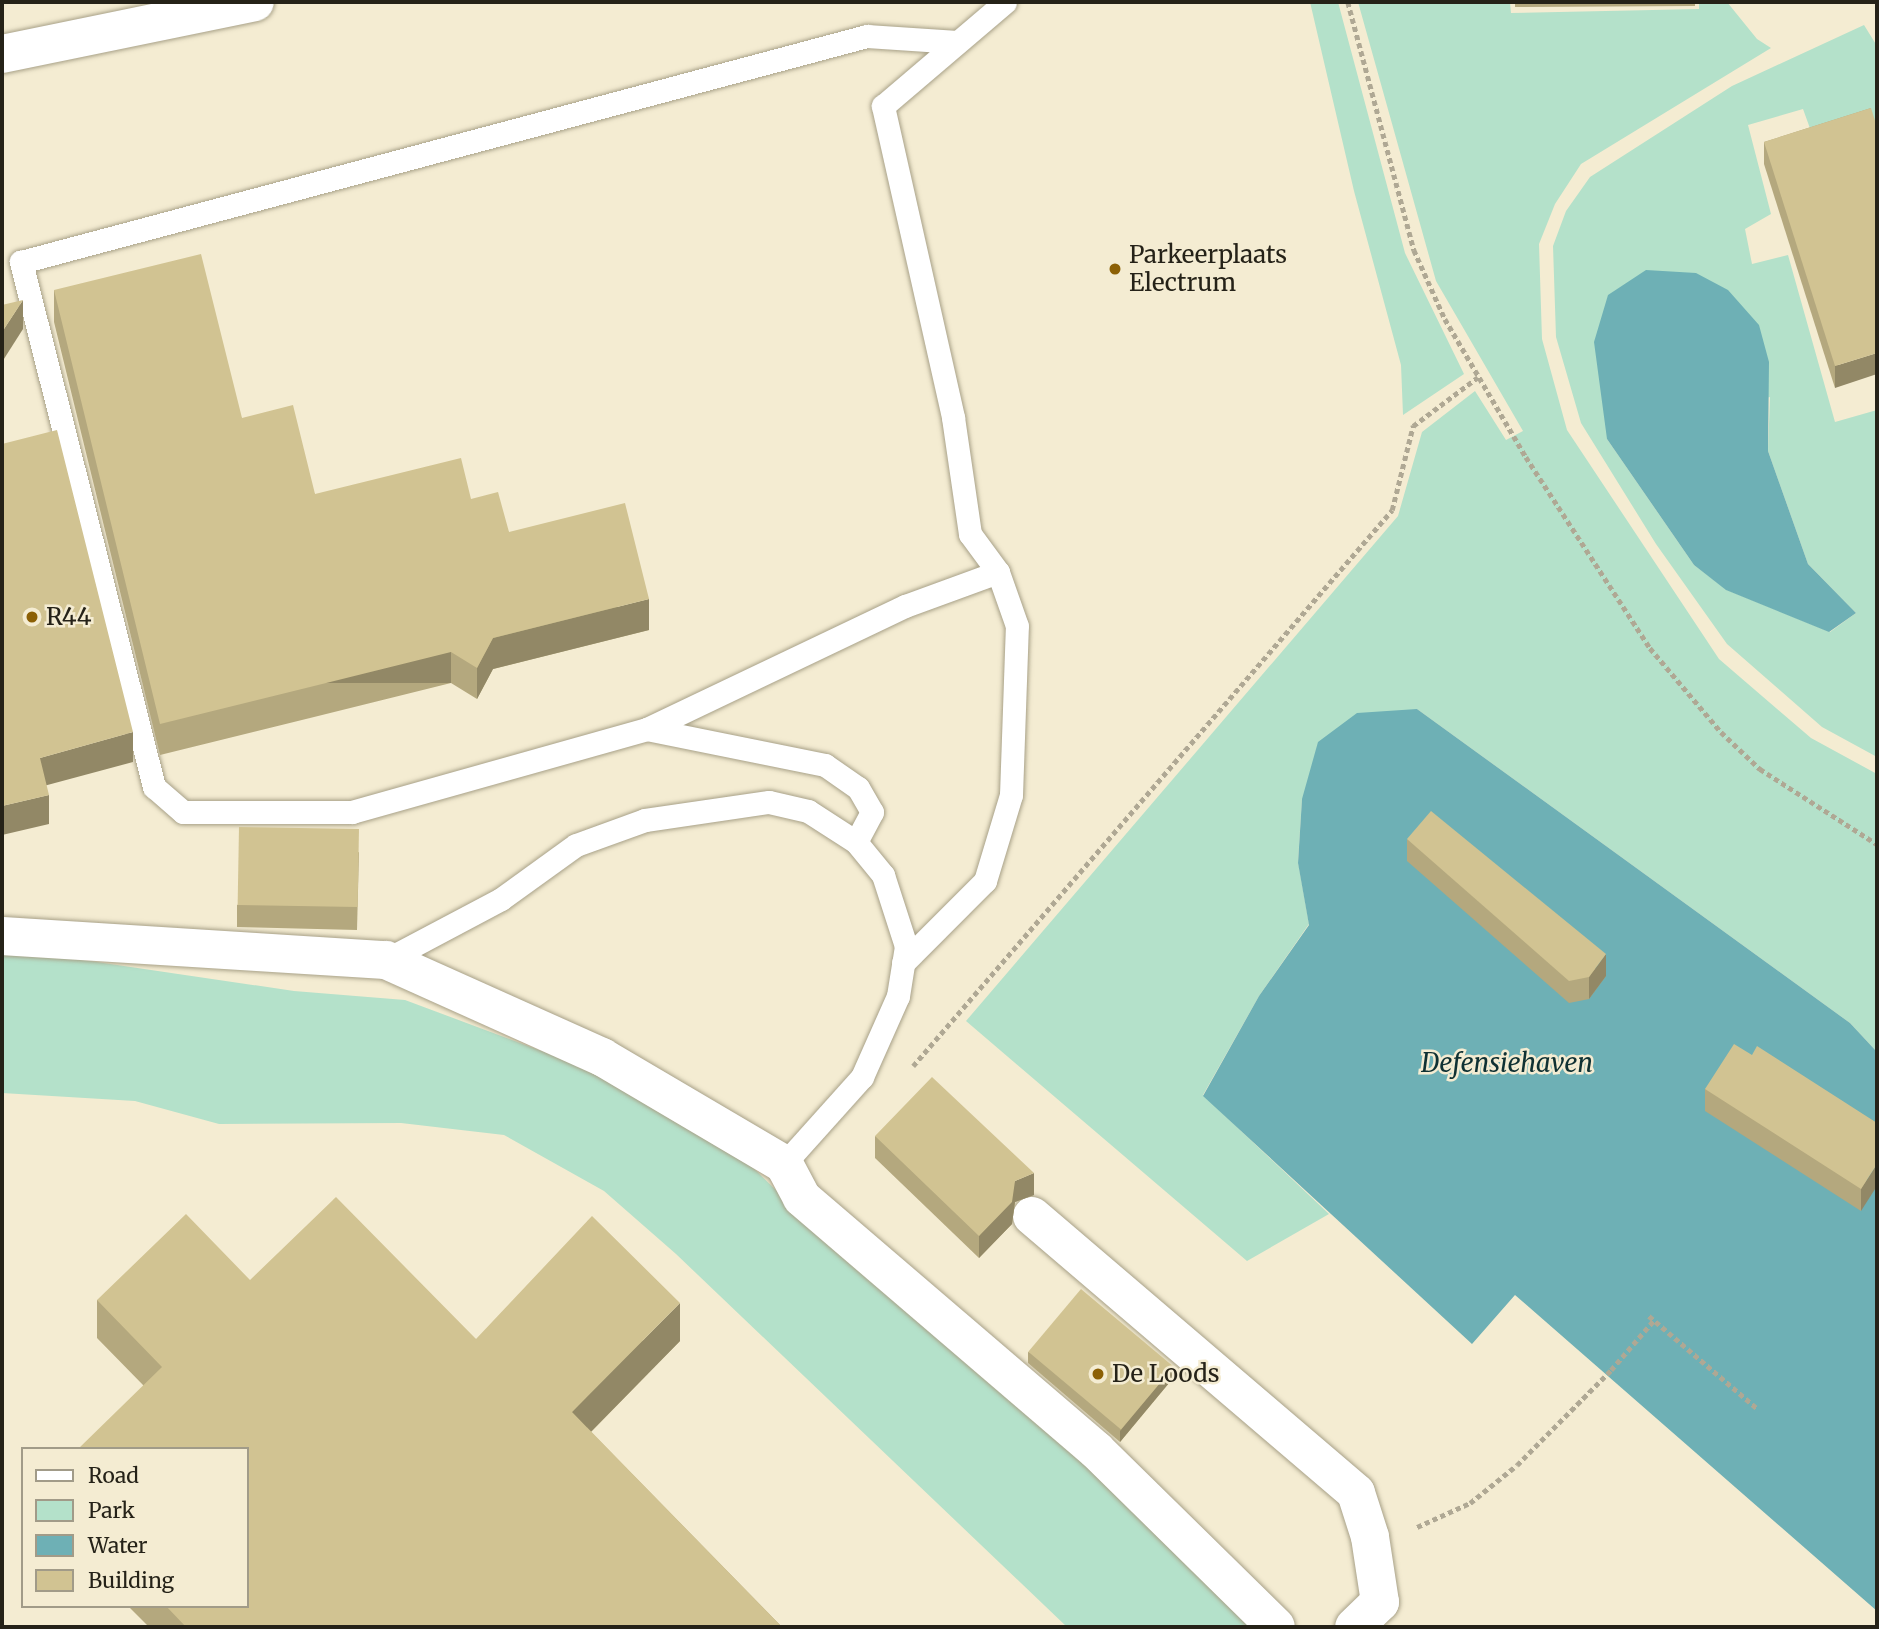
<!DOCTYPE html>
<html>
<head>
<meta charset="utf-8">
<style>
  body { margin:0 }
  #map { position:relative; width:1879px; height:1629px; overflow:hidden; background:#f4ecd2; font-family:Merriweather,serif }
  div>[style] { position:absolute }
  .green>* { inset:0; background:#b4e1ca }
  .water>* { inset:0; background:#6eb0b5 }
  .path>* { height:4.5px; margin-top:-2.25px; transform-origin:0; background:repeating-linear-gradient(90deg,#afa894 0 5px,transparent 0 8.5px) }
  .roads { filter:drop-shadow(0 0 2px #a8a188) drop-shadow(0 0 2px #a8a188) }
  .lane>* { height:23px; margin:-11.5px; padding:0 11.5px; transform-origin:11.5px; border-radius:11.5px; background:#fff }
  .street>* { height:38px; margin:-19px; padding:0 19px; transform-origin:19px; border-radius:19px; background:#fff }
  .wall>* { inset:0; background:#b4a87e }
  .shaded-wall>* { inset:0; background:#928866; transform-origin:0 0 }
  .building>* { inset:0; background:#d1c392; transform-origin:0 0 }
  .dots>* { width:19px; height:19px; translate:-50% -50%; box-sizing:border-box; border:4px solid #f4ecd2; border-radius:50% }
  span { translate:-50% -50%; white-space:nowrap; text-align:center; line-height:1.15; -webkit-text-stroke:5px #f4ecd2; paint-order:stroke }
  .poi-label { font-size:24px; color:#252218 }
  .left { translate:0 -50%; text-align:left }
  .water-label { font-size:26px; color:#0f3133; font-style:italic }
  .frame { position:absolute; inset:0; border:4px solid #252218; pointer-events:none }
  .legend { position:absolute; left:21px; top:1447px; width:228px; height:161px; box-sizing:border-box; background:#f4ecd2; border:2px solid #a19b88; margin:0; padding:9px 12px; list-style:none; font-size:21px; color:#252218 }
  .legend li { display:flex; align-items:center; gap:14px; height:35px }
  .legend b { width:35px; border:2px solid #a19b88 }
</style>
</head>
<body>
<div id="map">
  <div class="green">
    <div style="clip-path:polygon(1310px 2px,1338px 2px,1405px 253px,1464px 374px,1403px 415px,1401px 365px,1354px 191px)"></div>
    <div style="clip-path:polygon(1358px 2px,1510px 2px,1511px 13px,1699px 9px,1699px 2px,1727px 2px,1757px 39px,1771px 48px,1581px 164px,1555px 204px,1539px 244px,1542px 339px,1567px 430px,1719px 659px,1811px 738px,1877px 774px,1877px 1052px,1850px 1023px,1417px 709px,1302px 799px,1298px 862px,1309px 924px,1259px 996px,1203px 1095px,1329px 1214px,1247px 1261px,966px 1021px,1398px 516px,1422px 432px,1475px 391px,1506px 440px,1523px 431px,1436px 281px)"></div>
    <div style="clip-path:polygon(evenodd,1864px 25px,1877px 46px,1877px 123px,1816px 145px,1803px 109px,1748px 125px,1771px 214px,1745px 229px,1752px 264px,1788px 255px,1835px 422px,1877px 410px,1877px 757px,1822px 727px,1727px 644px,1656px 544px,1581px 423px,1556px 337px,1553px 246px,1566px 211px,1590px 177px,1732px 86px,1864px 25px,1770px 397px,1768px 451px,1808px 564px,1856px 613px,1830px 632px,1727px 590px,1694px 565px,1607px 439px,1770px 397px)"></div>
    <div style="clip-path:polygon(2px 948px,294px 991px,405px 1000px,614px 1078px,736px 1151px,791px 1205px,1055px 1428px,1264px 1627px,1067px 1627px,676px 1254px,604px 1191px,504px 1135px,401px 1123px,219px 1124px,135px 1101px,2px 1093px)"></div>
  </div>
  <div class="water">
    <div style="clip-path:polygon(1646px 270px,1696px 273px,1728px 290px,1759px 325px,1769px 362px,1768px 451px,1808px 564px,1856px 613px,1829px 632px,1726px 590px,1694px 565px,1607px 439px,1594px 342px,1608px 295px)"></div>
    <div style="clip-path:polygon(1417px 709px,1850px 1023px,1877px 1052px,1877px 1611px,1515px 1295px,1472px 1344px,1203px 1096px,1259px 996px,1309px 925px,1298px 863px,1302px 799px,1318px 742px,1357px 713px)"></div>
  </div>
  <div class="path">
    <div style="left:1348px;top:2px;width:257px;rotate:75.1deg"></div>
    <div style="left:1414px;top:250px;width:76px;rotate:65.8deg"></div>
    <div style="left:1445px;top:319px;width:160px;rotate:59.6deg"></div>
    <div style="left:1526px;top:457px;width:228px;rotate:57deg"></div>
    <div style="left:1650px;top:648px;width:110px;rotate:49.8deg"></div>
    <div style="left:1721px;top:732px;width:54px;rotate:43.5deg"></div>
    <div style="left:1760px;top:769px;width:139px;rotate:32.7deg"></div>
    <div style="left:913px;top:1066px;width:734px;rotate:-49.25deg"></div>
    <div style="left:1392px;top:510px;width:87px;rotate:-76deg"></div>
    <div style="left:1413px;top:426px;width:81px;rotate:-37deg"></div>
    <div style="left:1649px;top:1316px;width:143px;rotate:40.5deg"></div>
    <div style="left:1417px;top:1527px;width:58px;rotate:-24.4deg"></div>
    <div style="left:1470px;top:1503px;width:60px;rotate:-39deg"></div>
    <div style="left:1517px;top:1465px;width:134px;rotate:-45.3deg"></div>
    <div style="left:1611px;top:1370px;width:66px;rotate:-49.3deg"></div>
  </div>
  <div class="roads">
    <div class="lane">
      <div style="left:647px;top:729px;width:306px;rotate:164.3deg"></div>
      <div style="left:352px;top:812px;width:169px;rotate:180deg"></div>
      <div style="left:183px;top:812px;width:38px;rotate:-139deg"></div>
      <div style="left:154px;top:787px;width:542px;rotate:-104.22deg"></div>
      <div style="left:21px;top:262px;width:876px;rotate:-14.96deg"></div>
      <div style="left:867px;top:36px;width:90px;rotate:3.8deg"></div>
      <div style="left:856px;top:842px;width:34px;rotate:-62deg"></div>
      <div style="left:872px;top:812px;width:28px;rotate:-120deg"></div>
      <div style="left:858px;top:788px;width:40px;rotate:-145.1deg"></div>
      <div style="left:825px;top:765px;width:182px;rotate:-168.6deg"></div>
      <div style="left:647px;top:729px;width:286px;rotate:-25.5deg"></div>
      <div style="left:905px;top:606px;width:99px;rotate:-20.1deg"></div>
      <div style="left:998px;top:572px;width:47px;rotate:-126.4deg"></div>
      <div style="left:970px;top:534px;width:118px;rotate:-98.3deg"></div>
      <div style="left:953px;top:417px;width:319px;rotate:-102.7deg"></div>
      <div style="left:883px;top:106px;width:160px;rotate:-40.4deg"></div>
      <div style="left:386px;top:960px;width:130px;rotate:-27.9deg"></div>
      <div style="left:501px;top:899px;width:92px;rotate:-35.8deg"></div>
      <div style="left:576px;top:845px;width:73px;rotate:-19.9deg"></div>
      <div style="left:645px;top:820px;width:125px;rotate:-8.3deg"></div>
      <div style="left:769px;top:802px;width:40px;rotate:13deg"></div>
      <div style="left:808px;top:811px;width:57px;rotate:32.9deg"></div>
      <div style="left:856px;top:842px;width:43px;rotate:50.7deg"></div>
      <div style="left:883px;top:875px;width:75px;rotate:72.1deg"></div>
      <div style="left:906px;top:946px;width:51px;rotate:99.1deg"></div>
      <div style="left:898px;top:996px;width:89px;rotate:114deg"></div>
      <div style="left:862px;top:1077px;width:117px;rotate:131.9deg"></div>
      <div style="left:903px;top:963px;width:116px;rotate:-45deg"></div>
      <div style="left:985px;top:881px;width:90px;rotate:-73.2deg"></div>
      <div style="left:1011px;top:795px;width:169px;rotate:-88deg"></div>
      <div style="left:1017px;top:626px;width:57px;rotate:-109.4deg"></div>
    </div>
    <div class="street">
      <div style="left:2px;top:54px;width:258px;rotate:-11.6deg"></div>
      <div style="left:2px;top:936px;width:385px;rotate:3.6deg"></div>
      <div style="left:386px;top:960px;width:237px;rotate:24.2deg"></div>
      <div style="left:602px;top:1057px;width:211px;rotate:30.5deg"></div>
      <div style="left:784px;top:1164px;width:38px;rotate:62deg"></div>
      <div style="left:802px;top:1198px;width:387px;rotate:40.6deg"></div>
      <div style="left:1096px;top:1450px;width:252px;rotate:44.5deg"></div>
      <div style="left:1032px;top:1216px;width:426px;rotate:40.5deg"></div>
      <div style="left:1356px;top:1493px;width:46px;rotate:72.3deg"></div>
      <div style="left:1370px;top:1537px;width:66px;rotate:81.3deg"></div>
      <div style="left:1380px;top:1602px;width:36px;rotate:136deg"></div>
    </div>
  </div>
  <div class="wall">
    <div style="clip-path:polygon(1515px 2px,1695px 2px,1695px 6px,1515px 7px)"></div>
    <div style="clip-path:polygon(1871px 108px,1835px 388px,1764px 164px,1764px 142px)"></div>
    <div style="clip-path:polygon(54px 290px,242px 418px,315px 494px,471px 499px,509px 532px,649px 630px,493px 669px,477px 699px,451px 683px,160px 755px,54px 322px)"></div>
    <div style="clip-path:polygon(1407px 839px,1606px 976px,1589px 999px,1569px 1003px,1407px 861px)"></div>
    <div style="clip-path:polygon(359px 852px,357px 930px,237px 927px,237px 905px)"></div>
    <div style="clip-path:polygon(1752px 1055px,1877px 1123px,1861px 1211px,1705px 1111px,1705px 1089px)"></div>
    <div style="clip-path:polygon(875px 1136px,1034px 1195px,1015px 1202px,1012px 1224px,979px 1258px,875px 1158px)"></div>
    <div style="clip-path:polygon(250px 1280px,476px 1339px,680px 1341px,591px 1432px,782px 1627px,149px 1627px,128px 1606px,247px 1606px,143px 1385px,97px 1338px,97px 1300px)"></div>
    <div style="clip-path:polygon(1028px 1352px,1174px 1377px,1120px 1442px,1028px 1363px)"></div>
  </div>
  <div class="shaded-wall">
    <div style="clip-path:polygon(23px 300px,23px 329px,2px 362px,2px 332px)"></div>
    <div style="clip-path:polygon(1877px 353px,1877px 374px,1835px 388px,1835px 366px)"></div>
    <div style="clip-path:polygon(649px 599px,649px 630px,493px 669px,477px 699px,477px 668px,493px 638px)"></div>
    <div style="left:451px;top:652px;width:31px;height:300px;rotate:90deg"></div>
    <div style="clip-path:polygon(133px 732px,133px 762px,40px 787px,40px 758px)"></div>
    <div style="clip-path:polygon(49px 795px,49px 824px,2px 835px,2px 806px)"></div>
    <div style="clip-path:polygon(1606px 954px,1606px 976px,1589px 999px,1589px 977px)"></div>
    <div style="clip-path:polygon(1877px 1164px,1877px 1186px,1861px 1211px,1861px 1189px)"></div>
    <div style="clip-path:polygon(1034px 1173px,1034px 1195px,1015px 1202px,1012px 1224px,979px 1258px,979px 1236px,1015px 1181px)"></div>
    <div style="clip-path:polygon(680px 1303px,680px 1341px,572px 1451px,572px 1412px)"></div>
    <div style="clip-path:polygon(1174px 1366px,1174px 1377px,1120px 1442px,1120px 1431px)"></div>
  </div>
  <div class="building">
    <div style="clip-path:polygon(1871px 108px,1877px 127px,1877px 353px,1835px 366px,1764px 142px)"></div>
    <div style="clip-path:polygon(201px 254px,242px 418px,293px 405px,315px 494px,461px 458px,471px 499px,498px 492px,509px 532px,625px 503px,649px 599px,493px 638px,477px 668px,451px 652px,160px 724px,54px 290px)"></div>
    <div style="clip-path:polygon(23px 300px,2px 332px,2px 305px)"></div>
    <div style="clip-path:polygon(57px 430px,133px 732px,40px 758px,49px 795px,2px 806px,2px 444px)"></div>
    <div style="clip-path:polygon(1431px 811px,1606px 954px,1589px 977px,1569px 981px,1407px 839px)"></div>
    <div style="left:239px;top:827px;width:120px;height:78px;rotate:1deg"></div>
    <div style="clip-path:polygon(1734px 1044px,1752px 1055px,1757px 1046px,1877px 1123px,1877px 1164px,1861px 1189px,1705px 1089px)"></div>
    <div style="clip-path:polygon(932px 1077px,1034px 1173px,1015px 1181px,1012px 1202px,979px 1236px,875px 1136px)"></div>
    <div style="clip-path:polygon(336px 1197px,476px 1339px,592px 1216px,680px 1303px,572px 1412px,782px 1627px,186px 1627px,166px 1606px,247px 1606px,247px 1449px,78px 1449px,162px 1367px,97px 1300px,186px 1214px,250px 1280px)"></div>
    <div style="left:1081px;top:1289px;width:121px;height:82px;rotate:40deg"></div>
  </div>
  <div class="dots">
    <div style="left:1115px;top:269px;background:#8c6005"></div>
    <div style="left:32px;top:617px;background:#8c6005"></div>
    <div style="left:1098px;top:1374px;background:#8c6005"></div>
  </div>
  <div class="poi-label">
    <span class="left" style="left:1129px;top:269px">Parkeerplaats<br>Electrum</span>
    <span class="left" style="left:46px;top:617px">R44</span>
    <span class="left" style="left:1112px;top:1374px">De Loods</span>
  </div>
  <div class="water-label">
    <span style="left:1507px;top:1063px">Defensiehaven</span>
  </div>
  <div class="frame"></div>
  <ul class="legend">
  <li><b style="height:9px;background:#fff"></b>Road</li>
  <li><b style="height:19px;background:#b4e1ca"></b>Park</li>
  <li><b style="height:19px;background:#6eb0b5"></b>Water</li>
  <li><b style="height:19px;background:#d1c392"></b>Building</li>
  </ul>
</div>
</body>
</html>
